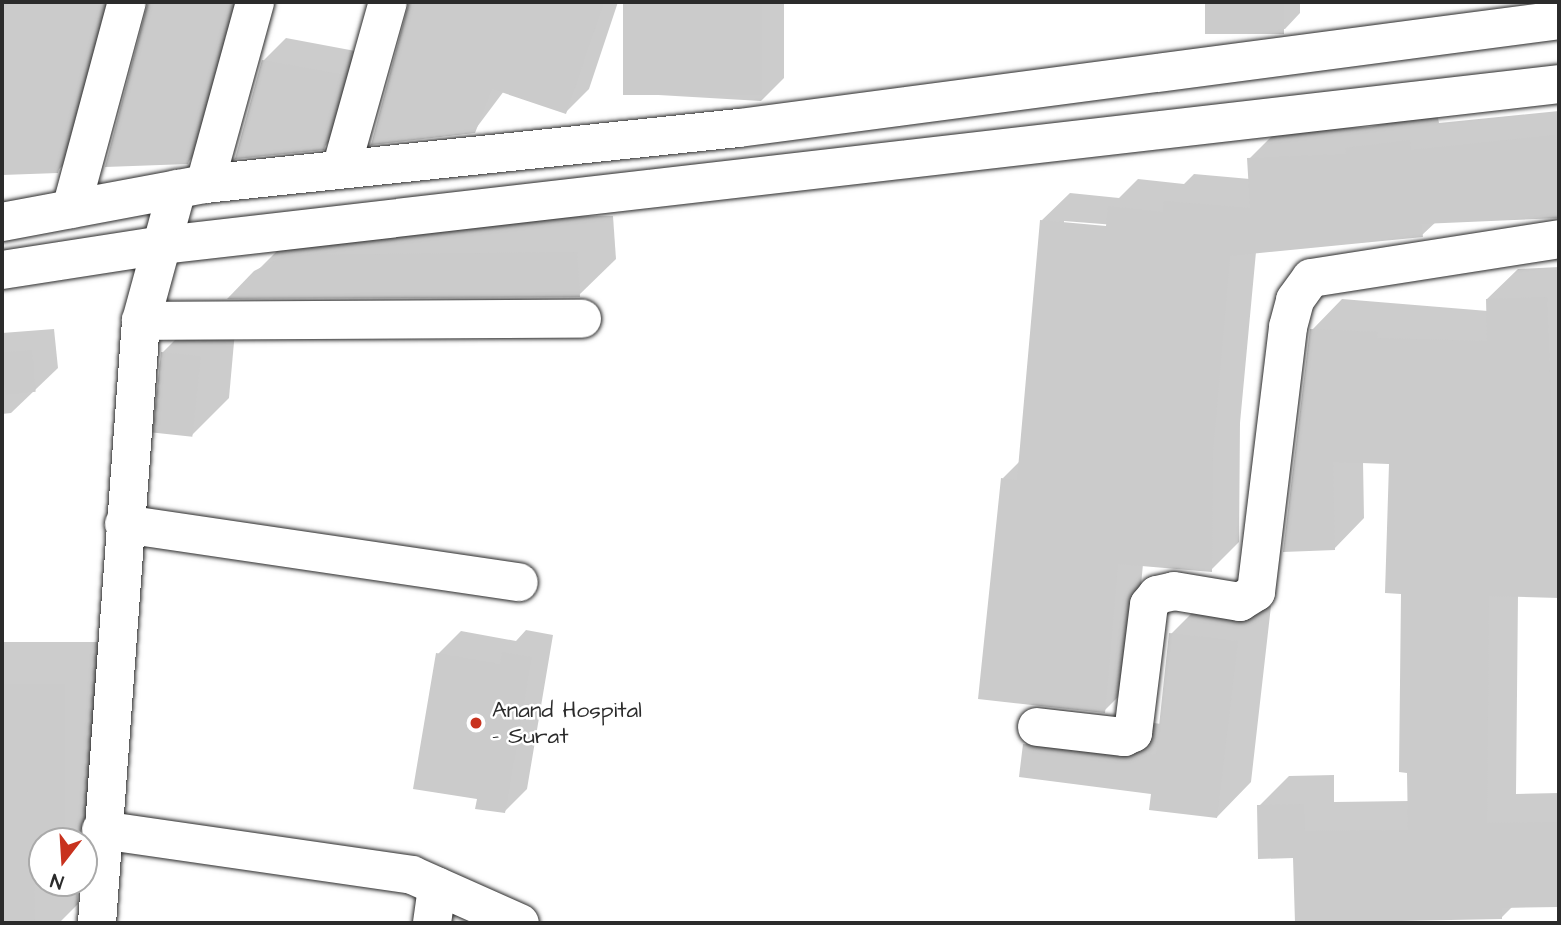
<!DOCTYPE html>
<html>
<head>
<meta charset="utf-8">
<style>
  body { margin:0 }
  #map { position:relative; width:1561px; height:925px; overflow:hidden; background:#fff; font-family:"Architects Daughter",sans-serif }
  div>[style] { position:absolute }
  .shadow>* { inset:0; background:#0003 }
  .building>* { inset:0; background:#cbcbcb; transform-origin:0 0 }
  .roads { filter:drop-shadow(0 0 2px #2b2b2b) drop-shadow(0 0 2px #2b2b2b) }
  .minor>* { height:38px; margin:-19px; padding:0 19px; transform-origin:19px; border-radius:19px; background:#fff }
  .major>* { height:38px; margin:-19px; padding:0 19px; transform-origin:19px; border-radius:19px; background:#fff }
  .dots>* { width:19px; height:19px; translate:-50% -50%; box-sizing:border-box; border:4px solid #fff; border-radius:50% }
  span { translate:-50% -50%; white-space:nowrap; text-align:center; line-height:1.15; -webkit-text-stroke:5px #fff; paint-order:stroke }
  .poi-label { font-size:23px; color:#2b2b2b }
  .left { translate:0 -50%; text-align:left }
  .frame { position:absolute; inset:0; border:4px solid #2b2b2b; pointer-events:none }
  .north { position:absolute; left:28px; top:827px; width:70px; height:70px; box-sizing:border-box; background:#fff; border:2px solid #aaa; border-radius:50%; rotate:197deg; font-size:19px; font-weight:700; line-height:28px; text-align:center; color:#2b2b2b }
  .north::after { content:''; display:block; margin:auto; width:24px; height:32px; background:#c8321e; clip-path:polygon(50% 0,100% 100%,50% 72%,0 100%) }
</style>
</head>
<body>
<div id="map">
  <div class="shadow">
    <div style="clip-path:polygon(2px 2px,120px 2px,80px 149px,57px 171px,2px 173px)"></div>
    <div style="clip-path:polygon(149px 2px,246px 2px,210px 140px,187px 163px)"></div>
    <div style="clip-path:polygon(415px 2px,618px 2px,589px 89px,566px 112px,504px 91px,474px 131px,373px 143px)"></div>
    <div style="clip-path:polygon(625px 2px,784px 2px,784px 78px,761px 101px,624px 93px)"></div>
    <div style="clip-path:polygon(1207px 2px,1300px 2px,1300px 13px,1285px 29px,1209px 32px)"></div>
    <div style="clip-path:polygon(286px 38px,366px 53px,346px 125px,323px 148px,263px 61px)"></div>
    <div style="clip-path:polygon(evenodd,1559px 111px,1559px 217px,1437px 221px,1422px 235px,1256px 252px,1240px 423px,1239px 542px,1211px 570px,1143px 564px,1132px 683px,1104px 711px,1003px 478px,1020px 461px,1041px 221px,1070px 193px,1119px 198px,1138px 179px,1184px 184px,1194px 174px,1250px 179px,1249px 159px,1277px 131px,1369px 127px,1437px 112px,1439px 123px,1559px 111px,1064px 221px,1115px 225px,1115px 229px,1064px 224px,1064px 221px)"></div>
    <div style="clip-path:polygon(613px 216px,616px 259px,579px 295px,231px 297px,293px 235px,323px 219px)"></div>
    <div style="clip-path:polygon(1559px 267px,1559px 597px,1518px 595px,1516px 794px,1559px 793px,1559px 905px,1513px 906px,1501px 918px,1296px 923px,1295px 857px,1259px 806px,1289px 776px,1334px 775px,1334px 802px,1409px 801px,1403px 592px,1390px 462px,1363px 461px,1364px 518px,1334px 549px,1312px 330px,1342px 299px,1488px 311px,1487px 299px,1518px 269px)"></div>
    <div style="clip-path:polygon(199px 316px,236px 320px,229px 398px,192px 435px,162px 353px)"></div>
    <div style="clip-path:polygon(54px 329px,58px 368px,11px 413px,2px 414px,2px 333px)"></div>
    <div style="clip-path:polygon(1206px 599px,1271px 606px,1251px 782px,1217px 817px,1025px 745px,1059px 710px,1161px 724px,1171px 634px)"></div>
    <div style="clip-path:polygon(526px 630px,553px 635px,527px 789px,504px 812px,479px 798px,438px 654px,461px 631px,516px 641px)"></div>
    <div style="clip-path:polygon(2px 642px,107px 642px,107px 815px,81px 841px,42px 841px,42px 883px,77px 883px,78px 904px,59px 923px,2px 923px)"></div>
  </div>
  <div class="building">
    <div style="clip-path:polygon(2px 2px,104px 2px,58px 173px,2px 175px)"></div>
    <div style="clip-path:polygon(148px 2px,231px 2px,188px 164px,105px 167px)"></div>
    <div style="clip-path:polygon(409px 2px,604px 2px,566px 114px,492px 89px,475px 133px,371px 145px)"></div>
    <div style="left:623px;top:2px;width:139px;height:93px"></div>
    <div style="left:1205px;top:2px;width:79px;height:32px"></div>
    <div style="clip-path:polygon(262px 60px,345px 75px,324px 150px,235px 159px)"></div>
    <div style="clip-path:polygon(1555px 135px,1559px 218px,1421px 224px,1423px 237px,1230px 256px,1213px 452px,1212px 572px,1118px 564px,1105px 713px,978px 699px,1001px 478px,1017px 480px,1040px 220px,1106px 226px,1108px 206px,1163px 212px,1164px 201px,1250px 208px,1247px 158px,1346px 154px,1345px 148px,1410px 140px,1411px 150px)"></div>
    <div style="clip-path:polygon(577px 252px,580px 297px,227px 299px,254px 271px,285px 255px)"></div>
    <div style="clip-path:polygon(1547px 297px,1559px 598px,1489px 596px,1487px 823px,1559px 822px,1559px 907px,1502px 908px,1502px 919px,1295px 923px,1293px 858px,1258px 859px,1257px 805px,1304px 804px,1305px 831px,1408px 830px,1407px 773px,1399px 772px,1401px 594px,1385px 593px,1389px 464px,1333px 462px,1335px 550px,1283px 552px,1310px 329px,1378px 332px,1377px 338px,1487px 341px,1486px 299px)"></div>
    <div style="left:32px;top:350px;width:42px;height:30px;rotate:85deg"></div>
    <div style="left:161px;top:352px;width:40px;height:81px;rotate:6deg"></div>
    <div style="clip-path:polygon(1169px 633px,1238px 641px,1217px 818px,1149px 810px,1151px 794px,1019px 777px,1023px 744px,1122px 759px,1156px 754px)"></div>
    <div style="clip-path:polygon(502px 652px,532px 657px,505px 813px,475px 809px,477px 799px,413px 789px,436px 653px,500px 664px)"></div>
    <div style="clip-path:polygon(2px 684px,65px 684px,65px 841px,42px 841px,42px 859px,34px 859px,35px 923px,2px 923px)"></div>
  </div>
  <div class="roads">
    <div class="minor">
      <div style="left:341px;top:169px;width:173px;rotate:-74.3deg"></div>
      <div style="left:205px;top:184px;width:189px;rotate:-74.6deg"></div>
      <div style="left:71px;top:209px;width:214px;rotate:-74.9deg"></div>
      <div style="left:141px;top:321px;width:441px;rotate:-0.3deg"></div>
      <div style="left:124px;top:524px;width:399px;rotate:8.4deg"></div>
      <div style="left:1037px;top:727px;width:88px;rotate:6.6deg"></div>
      <div style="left:1124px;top:737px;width:10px;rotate:-24deg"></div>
      <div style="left:1133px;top:733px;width:129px;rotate:-82.9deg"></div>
      <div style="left:1149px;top:605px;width:13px;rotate:-51deg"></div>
      <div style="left:1157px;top:595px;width:17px;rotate:-13deg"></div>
      <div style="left:1174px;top:591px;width:67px;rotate:9.5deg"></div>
      <div style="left:1240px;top:602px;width:19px;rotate:-32deg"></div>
      <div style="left:1256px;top:592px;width:267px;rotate:-83.1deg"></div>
      <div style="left:1288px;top:327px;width:28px;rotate:-75deg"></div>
      <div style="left:1295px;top:300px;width:27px;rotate:-54deg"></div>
      <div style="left:1311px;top:278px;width:251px;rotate:-8.9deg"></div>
      <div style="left:101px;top:830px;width:314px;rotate:8.2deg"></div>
      <div style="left:412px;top:875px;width:118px;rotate:24deg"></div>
      <div style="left:97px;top:923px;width:604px;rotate:-85.82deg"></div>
      <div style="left:141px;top:321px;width:137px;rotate:-74.7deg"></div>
      <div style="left:432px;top:923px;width:37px;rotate:-82deg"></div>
    </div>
    <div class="major">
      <div style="left:2px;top:222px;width:207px;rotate:-10.6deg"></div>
      <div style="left:205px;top:184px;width:537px;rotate:-5.99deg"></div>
      <div style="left:739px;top:128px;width:827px;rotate:-7.5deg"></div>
      <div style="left:2px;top:270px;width:163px;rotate:-8.8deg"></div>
      <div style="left:163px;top:245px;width:1405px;rotate:-6.58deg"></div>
    </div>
  </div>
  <div class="dots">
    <div style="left:476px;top:723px;background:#c8321e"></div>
  </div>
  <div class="poi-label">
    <span class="left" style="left:492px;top:723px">Anand Hospital<br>- Surat</span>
  </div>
  <div class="frame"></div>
  <div class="north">N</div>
</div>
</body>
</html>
